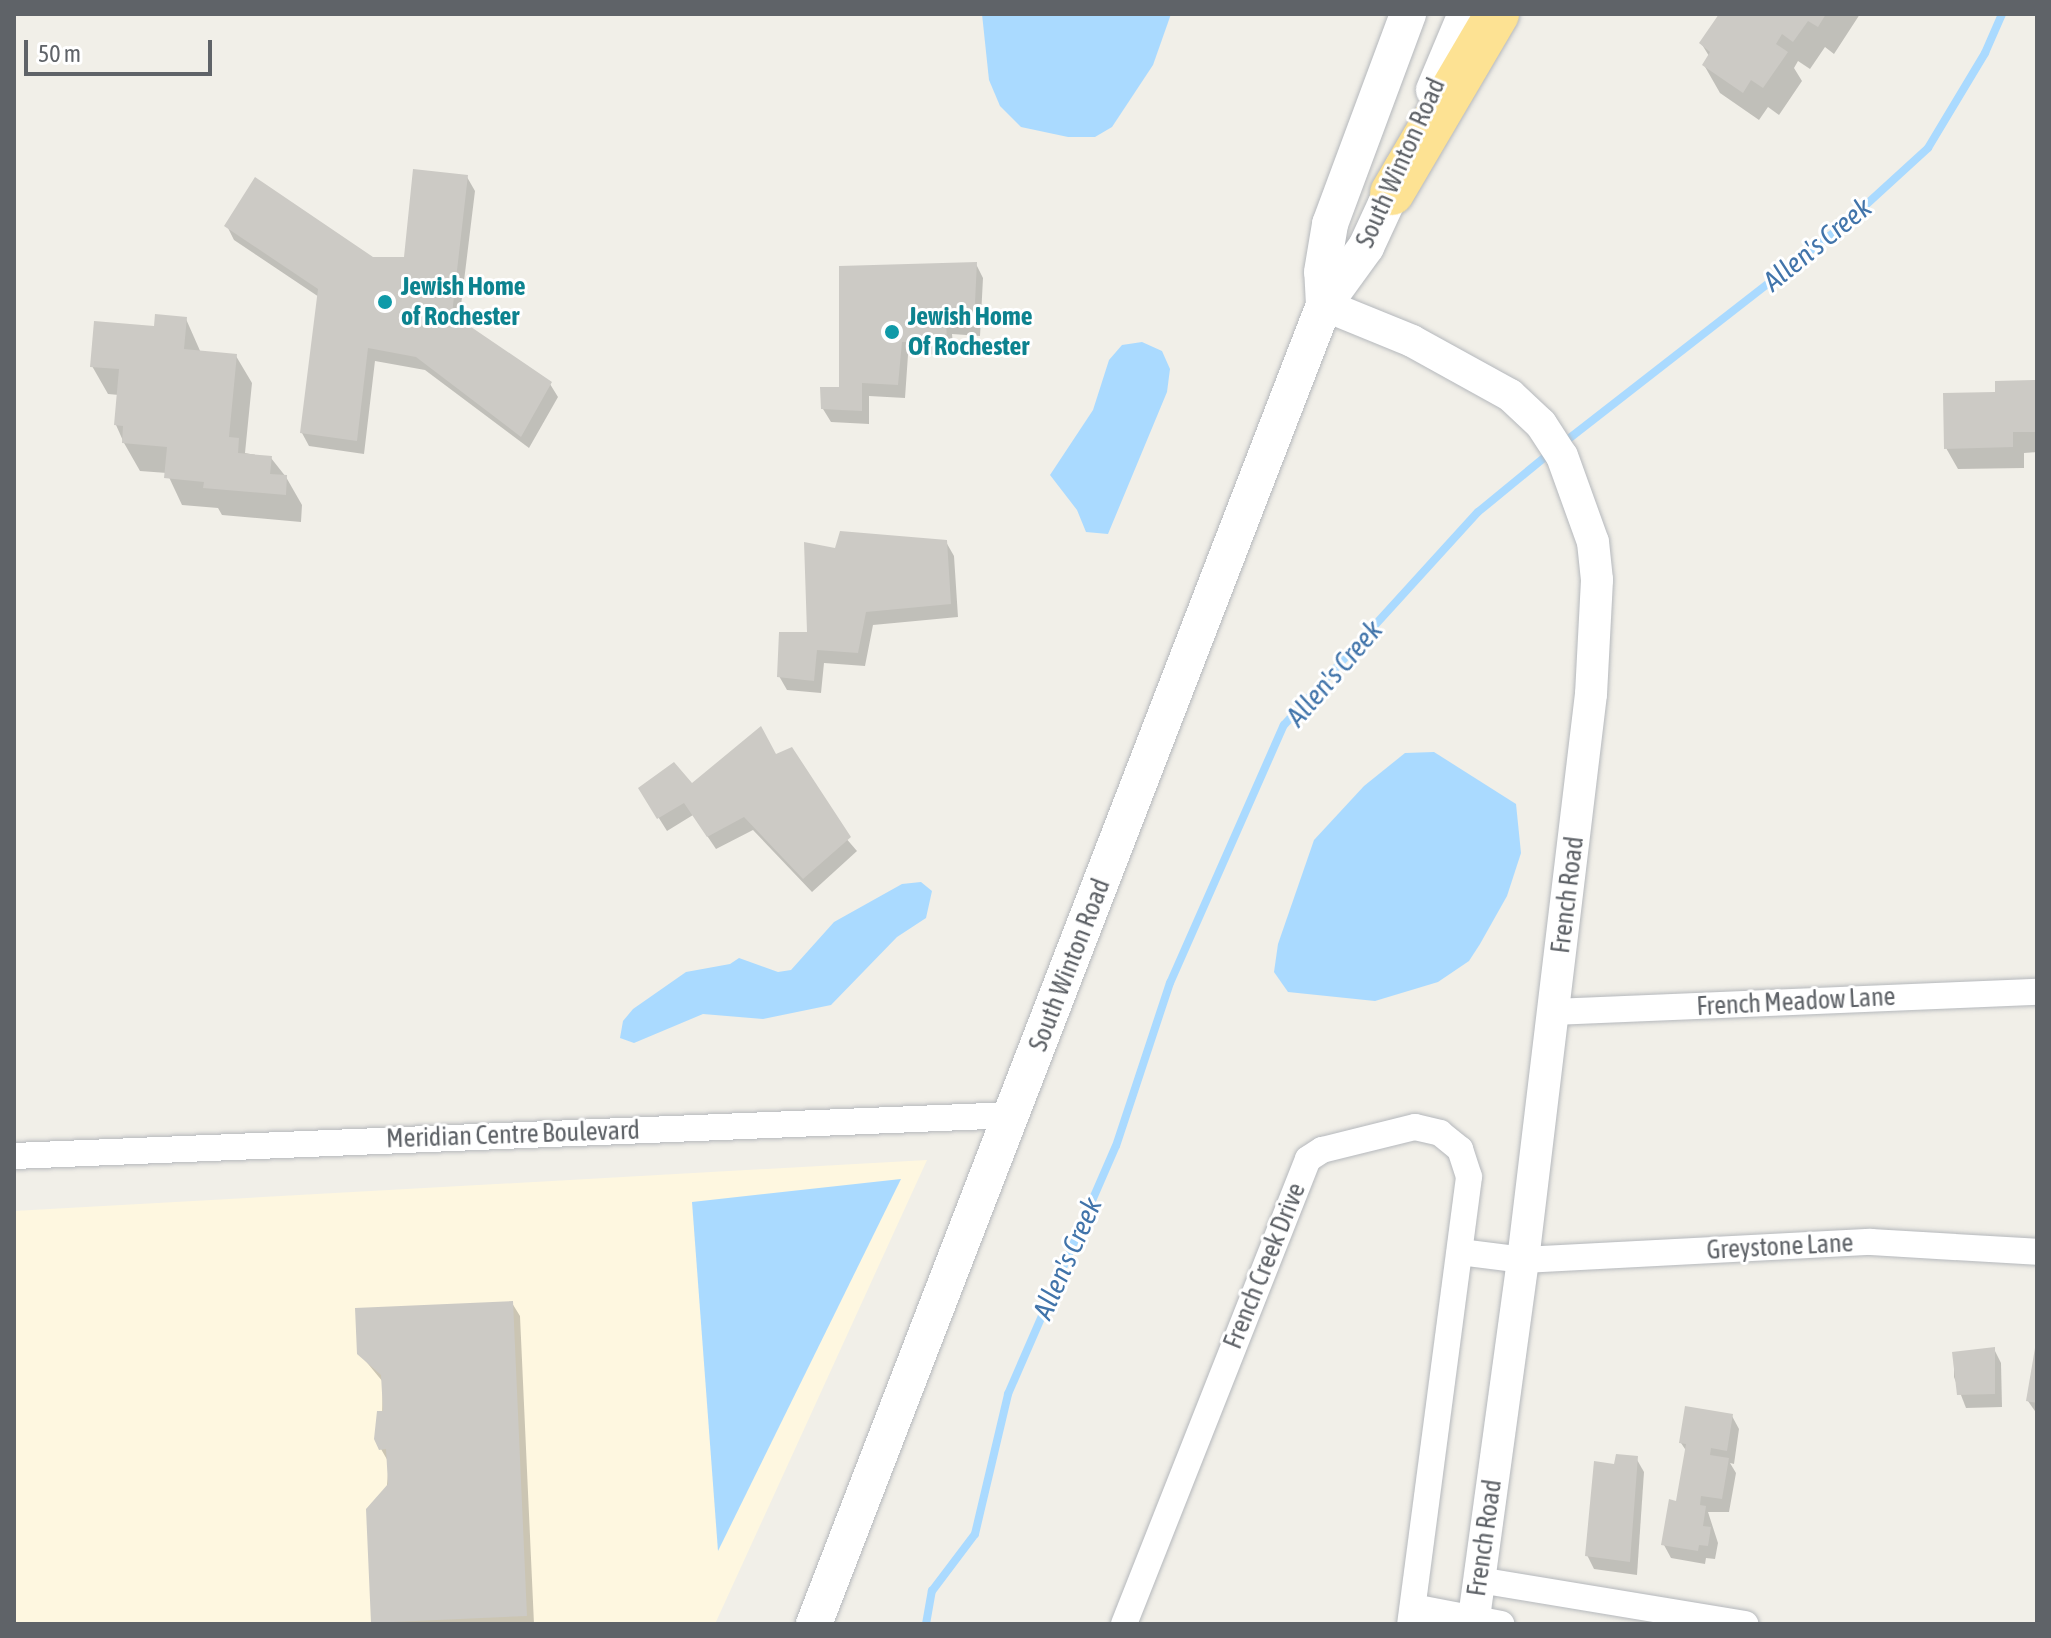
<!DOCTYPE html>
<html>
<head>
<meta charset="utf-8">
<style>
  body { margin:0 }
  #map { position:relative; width:2051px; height:1638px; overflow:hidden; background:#f1efe8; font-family:"Asap Condensed",sans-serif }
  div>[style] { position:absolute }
  .commercial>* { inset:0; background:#fef7e0 }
  .water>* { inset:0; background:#aadaff }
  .shadow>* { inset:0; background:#0003 }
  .stream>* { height:8px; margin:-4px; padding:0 4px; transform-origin:4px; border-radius:4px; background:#aadaff }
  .building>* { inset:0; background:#cccac5 }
  .roads { filter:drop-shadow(0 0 2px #b5b8bc) drop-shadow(0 0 2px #b5b8bc) }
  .minor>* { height:26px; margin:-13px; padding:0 13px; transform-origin:13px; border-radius:13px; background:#fff }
  .tertiary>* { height:32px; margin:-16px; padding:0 16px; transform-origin:16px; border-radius:16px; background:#fff }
  .secondary>* { height:36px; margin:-18px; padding:0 18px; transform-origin:18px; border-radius:18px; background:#fff }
  .motorway>* { height:44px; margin:-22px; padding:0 22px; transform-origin:22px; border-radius:22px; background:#fde293 }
  .dots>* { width:22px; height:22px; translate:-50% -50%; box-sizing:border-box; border:4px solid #fff; border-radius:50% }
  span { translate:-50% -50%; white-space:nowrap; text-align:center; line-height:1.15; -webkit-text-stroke:6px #fff; paint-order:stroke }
  .street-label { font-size:26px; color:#5f6368 }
  .culture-label { font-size:26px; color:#0d838f; font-weight:700 }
  .left { translate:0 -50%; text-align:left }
  .water-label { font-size:28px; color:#4174aa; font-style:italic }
  .frame { position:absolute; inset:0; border:16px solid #5f6368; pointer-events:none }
  .scale { position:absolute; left:24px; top:40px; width:188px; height:36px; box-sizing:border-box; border:4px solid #5f6368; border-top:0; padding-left:10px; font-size:24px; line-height:28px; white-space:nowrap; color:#5f6368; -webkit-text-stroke:6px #fff; paint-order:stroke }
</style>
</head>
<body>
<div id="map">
  <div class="commercial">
    <div style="clip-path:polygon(927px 1160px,715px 1624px,14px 1624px,14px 1211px)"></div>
  </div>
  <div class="water">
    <div style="clip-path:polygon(982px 14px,1171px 14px,1153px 65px,1112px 127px,1095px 137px,1068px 137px,1021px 127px,1000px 106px,989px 80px)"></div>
    <div style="clip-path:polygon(1142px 342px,1162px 351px,1170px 369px,1167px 392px,1108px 534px,1086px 532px,1077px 510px,1050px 475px,1093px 410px,1109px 360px,1122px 345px)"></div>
    <div style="clip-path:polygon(1434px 752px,1516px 804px,1521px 853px,1507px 896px,1480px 944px,1469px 961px,1438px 982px,1375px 1001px,1288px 992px,1274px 972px,1278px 944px,1314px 840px,1364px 786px,1405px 753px)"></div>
    <div style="clip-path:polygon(921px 882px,932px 891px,926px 918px,897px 937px,831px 1005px,763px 1019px,703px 1014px,634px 1043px,620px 1038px,623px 1021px,633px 1009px,686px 972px,730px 964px,739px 958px,778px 972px,791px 970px,834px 922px,902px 884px)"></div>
    <div style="clip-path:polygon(901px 1179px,718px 1551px,692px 1202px)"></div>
  </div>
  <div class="shadow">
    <div style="clip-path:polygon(1720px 14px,1860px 14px,1834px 54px,1825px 47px,1810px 69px,1798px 61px,1794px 68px,1802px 81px,1779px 115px,1768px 107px,1759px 120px,1720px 93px,1704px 65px,1709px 56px,1701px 43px)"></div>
    <div style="clip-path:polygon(467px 177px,475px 191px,459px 322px,550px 384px,558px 397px,529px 448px,425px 370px,375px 361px,364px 454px,309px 446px,302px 433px,319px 297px,234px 240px,227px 226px,373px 259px,406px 259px)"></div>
    <div style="clip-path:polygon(976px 264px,983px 278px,980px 336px,952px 334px,954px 354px,908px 355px,905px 398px,869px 396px,869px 424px,831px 422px,823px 409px,841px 389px)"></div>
    <div style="clip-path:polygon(186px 319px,201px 353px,236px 356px,252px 383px,245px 453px,271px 458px,286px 477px,302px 505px,301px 522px,222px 515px,218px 508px,182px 505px,167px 473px,140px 471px,124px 443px,116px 425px,119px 395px,108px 394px,92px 366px,156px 328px)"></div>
    <div style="clip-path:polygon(2037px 382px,2037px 452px,2024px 453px,2024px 468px,1958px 469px,1946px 448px,1997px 394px)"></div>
    <div style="clip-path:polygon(946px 542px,954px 556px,958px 617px,873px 625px,865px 666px,824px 663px,821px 693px,787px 690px,779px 676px,809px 633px,836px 550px)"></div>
    <div style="clip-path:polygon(775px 756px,857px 851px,812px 892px,753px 830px,716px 849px,693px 815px,667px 831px,640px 788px,692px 786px)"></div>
    <div style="clip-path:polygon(512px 1303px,520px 1316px,534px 1624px,374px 1624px,389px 1463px,381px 1449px,383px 1382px,359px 1353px)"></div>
    <div style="clip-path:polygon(1994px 1349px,2001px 1363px,2002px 1407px,1966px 1408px,1954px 1377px,1954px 1354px)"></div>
    <div style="clip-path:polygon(2037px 1358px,2037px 1414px,2028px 1401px)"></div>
    <div style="clip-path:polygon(1732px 1416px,1739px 1429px,1734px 1464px,1730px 1463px,1736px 1473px,1729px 1512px,1708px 1512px,1718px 1543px,1715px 1559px,1706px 1558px,1705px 1564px,1671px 1558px,1664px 1545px,1678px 1503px,1687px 1452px,1681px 1443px)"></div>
    <div style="clip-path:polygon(1636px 1458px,1644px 1472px,1637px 1575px,1594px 1569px,1587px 1555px,1616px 1466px)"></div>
  </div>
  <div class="stream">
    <div style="left:1562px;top:444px;width:360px;rotate:-37.9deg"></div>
    <div style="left:1846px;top:223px;width:111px;rotate:-42.4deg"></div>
    <div style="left:1928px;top:148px;width:111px;rotate:-59deg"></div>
    <div style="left:1985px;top:53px;width:43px;rotate:-66.4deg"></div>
    <div style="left:926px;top:1624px;width:34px;rotate:-80deg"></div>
    <div style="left:932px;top:1591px;width:71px;rotate:-53deg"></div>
    <div style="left:975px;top:1534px;width:144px;rotate:-76.7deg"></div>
    <div style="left:1008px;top:1394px;width:270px;rotate:-66.5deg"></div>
    <div style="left:1116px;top:1146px;width:172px;rotate:-71.7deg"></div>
    <div style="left:1170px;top:983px;width:282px;rotate:-66.2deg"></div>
    <div style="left:1284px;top:725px;width:288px;rotate:-47.7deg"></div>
    <div style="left:1478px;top:512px;width:94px;rotate:-39.4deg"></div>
  </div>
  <div class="building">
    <div style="clip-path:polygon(1719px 14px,1826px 14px,1818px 27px,1808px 21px,1793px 42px,1782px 34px,1776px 44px,1788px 52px,1763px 88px,1751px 80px,1743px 93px,1702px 65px,1710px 52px,1699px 43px)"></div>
    <div style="clip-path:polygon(413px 169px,468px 175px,452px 314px,552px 382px,521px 437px,416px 357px,368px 348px,357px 441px,300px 433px,318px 289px,224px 226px,255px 177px,373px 257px,404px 257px)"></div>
    <div style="clip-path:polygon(977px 262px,974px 323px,946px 321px,947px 341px,902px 342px,898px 385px,862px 383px,862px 411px,821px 409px,820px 387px,839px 387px,839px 266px)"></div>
    <div style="clip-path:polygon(155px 314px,187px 317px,184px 349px,237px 354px,229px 437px,239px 438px,238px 453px,272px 456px,270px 474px,287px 475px,286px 495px,203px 488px,204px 482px,164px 478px,167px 447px,122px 443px,123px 426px,114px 425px,119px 369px,90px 367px,94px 321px,154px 326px)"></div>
    <div style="clip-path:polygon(2037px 380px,2037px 432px,2013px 432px,2013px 447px,1944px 449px,1943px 393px,1995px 392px,1995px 381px)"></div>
    <div style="clip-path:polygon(840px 531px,947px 540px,951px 604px,866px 612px,858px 653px,817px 650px,814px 681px,777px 677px,779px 632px,807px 632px,804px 542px,835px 548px)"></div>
    <div style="clip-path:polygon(761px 726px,776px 754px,792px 747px,851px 837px,803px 879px,744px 817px,707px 837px,684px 803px,657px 819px,638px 788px,674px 762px,692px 783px)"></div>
    <div style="clip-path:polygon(513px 1301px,527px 1616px,371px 1623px,366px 1509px,388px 1484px,386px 1449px,379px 1450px,374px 1439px,377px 1411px,383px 1411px,381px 1375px,357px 1354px,355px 1308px)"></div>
    <div style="clip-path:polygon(1995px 1347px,1995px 1394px,1957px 1395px,1952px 1352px)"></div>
    <div style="clip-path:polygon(2035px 1348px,2037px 1348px,2037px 1403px,2026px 1401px)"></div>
    <div style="clip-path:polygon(1685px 1406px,1733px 1414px,1727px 1451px,1711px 1448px,1710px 1455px,1729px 1458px,1722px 1499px,1701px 1496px,1700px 1505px,1706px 1506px,1703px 1526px,1711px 1527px,1708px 1546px,1699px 1545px,1698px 1551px,1661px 1545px,1669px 1499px,1676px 1501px,1686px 1444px,1679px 1443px)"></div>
    <div style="clip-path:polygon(1616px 1454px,1638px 1456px,1630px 1562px,1585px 1556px,1594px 1461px,1614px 1464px)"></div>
  </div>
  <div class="roads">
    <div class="minor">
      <div style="left:1554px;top:1012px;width:483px;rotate:-2.4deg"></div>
      <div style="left:14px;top:1156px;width:999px;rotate:-2.35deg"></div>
      <div style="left:1460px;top:1252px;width:64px;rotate:7.2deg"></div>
      <div style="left:1523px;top:1260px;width:348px;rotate:-3deg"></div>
      <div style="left:1871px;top:1242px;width:166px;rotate:3.4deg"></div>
      <div style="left:1479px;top:1580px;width:270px;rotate:9.4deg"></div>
      <div style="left:1413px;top:1607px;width:90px;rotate:10.9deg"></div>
      <div style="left:1124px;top:1624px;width:500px;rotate:-68.41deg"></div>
      <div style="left:1308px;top:1159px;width:17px;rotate:-33deg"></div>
      <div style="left:1322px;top:1150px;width:96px;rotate:-13.9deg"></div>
      <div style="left:1415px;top:1127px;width:26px;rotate:13deg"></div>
      <div style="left:1440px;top:1133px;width:26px;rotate:39deg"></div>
      <div style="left:1460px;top:1149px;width:29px;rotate:72deg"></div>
      <div style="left:1469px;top:1177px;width:451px;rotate:97.5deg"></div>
    </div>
    <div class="tertiary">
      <div style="left:1324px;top:305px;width:95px;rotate:22.2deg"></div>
      <div style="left:1412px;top:341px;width:112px;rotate:28.9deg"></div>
      <div style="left:1510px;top:395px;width:42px;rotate:43.1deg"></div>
      <div style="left:1541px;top:424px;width:38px;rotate:57deg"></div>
      <div style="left:1562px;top:456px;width:91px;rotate:70.2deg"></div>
      <div style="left:1593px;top:542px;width:38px;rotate:84deg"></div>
      <div style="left:1597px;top:580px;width:114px;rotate:93deg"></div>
      <div style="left:1591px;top:694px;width:570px;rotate:96.85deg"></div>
      <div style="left:1523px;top:1260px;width:367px;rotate:97.8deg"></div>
    </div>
    <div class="secondary">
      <div style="left:1434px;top:90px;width:82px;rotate:-67.2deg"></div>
      <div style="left:1324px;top:305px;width:33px;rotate:-93deg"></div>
      <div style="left:1322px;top:272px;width:49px;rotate:-80.5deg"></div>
      <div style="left:1330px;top:224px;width:224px;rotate:-69.6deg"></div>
      <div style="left:814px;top:1624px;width:1414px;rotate:-68.86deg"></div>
      <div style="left:1324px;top:305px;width:72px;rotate:-54.1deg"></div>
      <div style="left:1366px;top:247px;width:88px;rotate:-65.2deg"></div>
    </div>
    <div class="motorway">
      <div style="left:1392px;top:193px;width:208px;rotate:-59.6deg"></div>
    </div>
  </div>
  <div class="dots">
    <div style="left:385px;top:302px;background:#0f9aa8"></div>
    <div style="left:892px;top:332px;background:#0f9aa8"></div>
  </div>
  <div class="street-label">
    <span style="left:1401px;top:163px;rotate:-66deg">South Winton Road</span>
    <span style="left:1568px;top:895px;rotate:-83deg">French Road</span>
    <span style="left:1070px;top:965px;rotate:-69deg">South Winton Road</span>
    <span style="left:1796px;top:1002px;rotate:-3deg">French Meadow Lane</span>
    <span style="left:513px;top:1135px;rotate:-2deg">Meridian Centre Boulevard</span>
    <span style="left:1780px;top:1247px;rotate:-3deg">Greystone Lane</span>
    <span style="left:1265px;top:1266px;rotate:-68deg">French Creek Drive</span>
    <span style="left:1485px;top:1538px;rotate:-82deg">French Road</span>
  </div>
  <div class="culture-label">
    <span class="left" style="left:401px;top:302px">Jewish Home<br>of Rochester</span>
    <span class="left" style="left:908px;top:332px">Jewish Home<br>Of Rochester</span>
  </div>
  <div class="water-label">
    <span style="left:1817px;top:244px;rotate:-39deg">Allen's Creek</span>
    <span style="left:1334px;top:673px;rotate:-49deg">Allen's Creek</span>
    <span style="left:1067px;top:1258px;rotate:-66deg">Allen's Creek</span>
  </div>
  <div class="frame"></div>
  <div class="scale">50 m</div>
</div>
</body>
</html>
